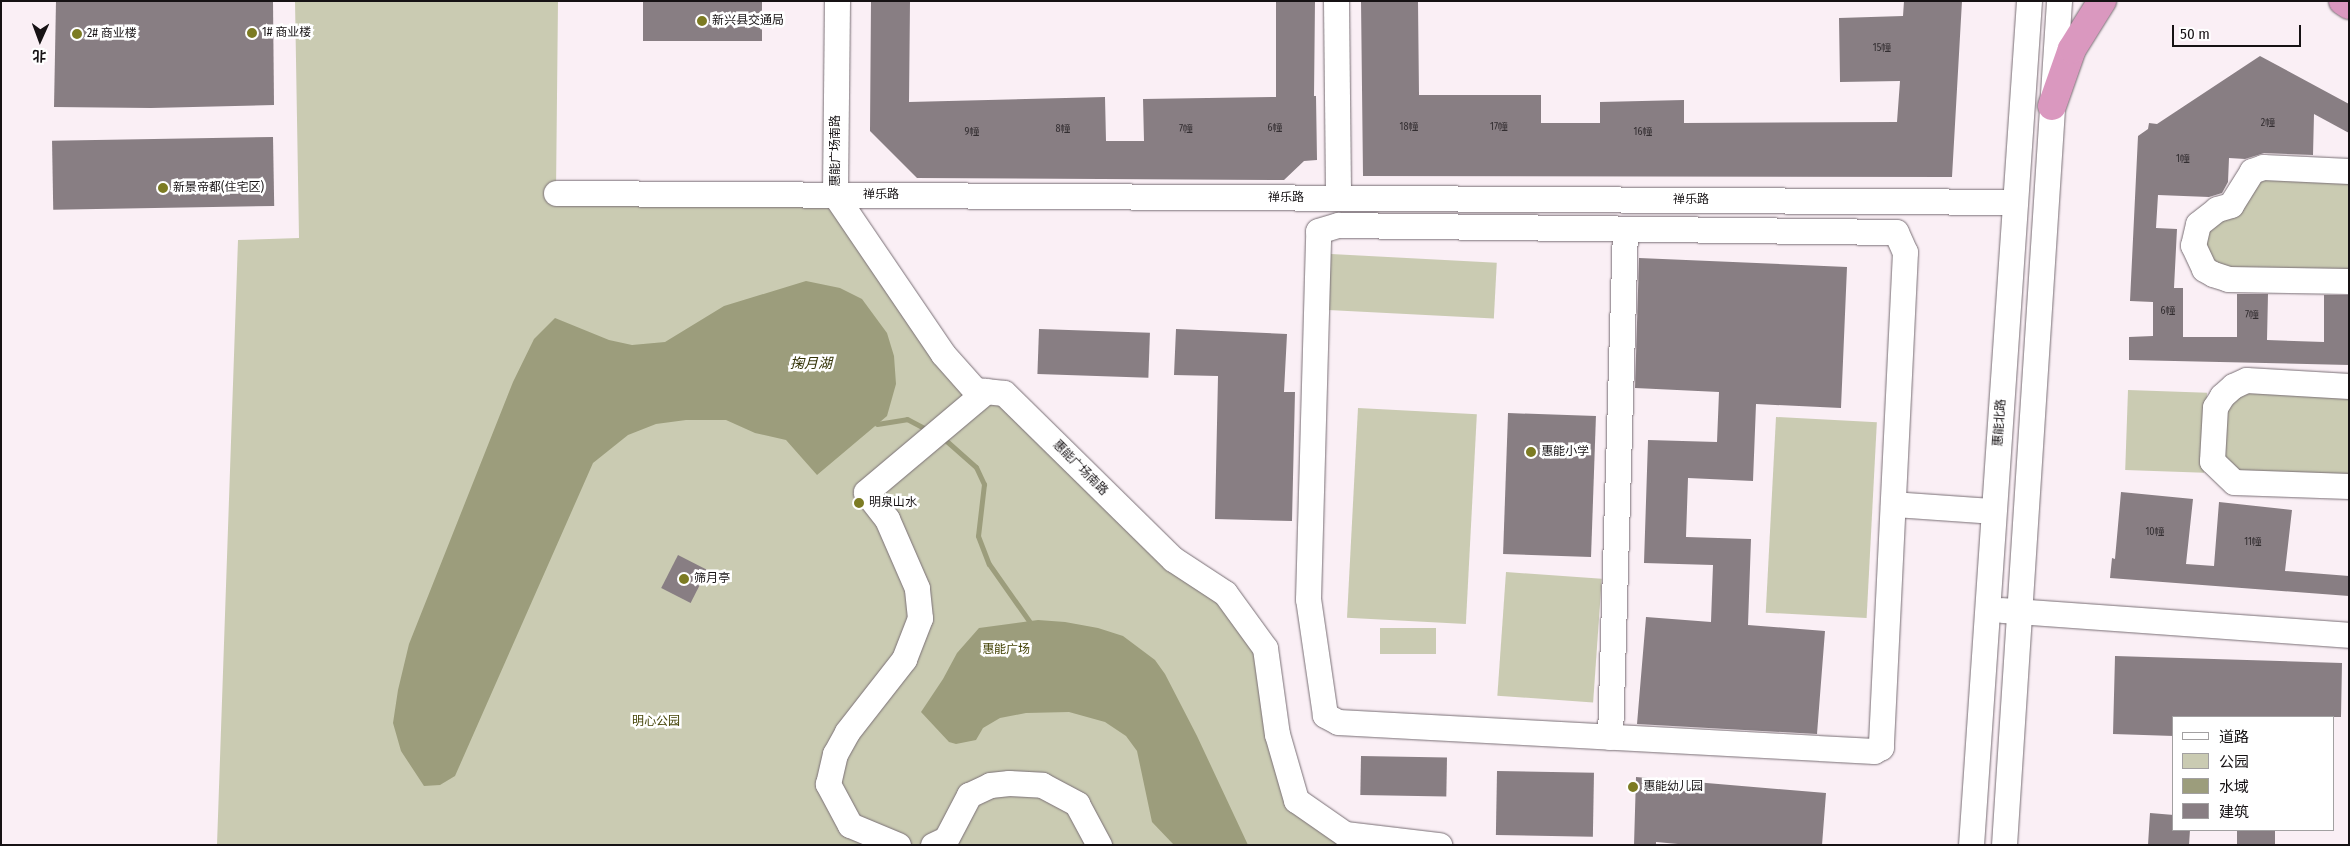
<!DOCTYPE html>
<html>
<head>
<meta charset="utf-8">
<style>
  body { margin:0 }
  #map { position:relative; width:2350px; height:846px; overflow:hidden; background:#faeff5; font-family:"Fira Sans Condensed","Noto Sans SC",sans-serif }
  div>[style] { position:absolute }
  .green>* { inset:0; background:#cacbb2; transform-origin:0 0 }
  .water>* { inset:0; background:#9c9d7c }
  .stream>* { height:5px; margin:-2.5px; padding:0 2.5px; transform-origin:2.5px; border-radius:2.5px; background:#9c9d7c }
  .building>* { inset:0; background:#887e83; transform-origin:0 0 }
  .roads { filter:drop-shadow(0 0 1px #796f75) drop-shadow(0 0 1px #796f75) }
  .minor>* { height:25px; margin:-12.5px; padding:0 12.5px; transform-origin:12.5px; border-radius:12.5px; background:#fff }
  .highway>* { height:28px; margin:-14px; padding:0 14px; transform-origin:14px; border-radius:14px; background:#da98bf }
  .dots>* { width:14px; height:14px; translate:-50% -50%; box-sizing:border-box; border:2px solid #fff; border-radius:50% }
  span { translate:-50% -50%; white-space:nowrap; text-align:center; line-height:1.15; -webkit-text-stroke:5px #fff; paint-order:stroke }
  .number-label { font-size:10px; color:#322d30 }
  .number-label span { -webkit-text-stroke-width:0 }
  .poi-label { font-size:12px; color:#161214 }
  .left { translate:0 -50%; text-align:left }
  .street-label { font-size:12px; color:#161214 }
  .park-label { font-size:12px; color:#434205 }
  .water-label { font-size:14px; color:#343408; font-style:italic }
  .frame { position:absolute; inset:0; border:2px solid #161214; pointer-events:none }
  .legend { position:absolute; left:2172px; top:716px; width:162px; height:115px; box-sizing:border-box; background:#fff; border:1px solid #a2a0a1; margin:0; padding:6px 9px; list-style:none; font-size:15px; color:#161214 }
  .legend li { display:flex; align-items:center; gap:10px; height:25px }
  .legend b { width:25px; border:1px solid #a2a0a1 }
  .north { position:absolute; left:15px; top:15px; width:50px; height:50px; -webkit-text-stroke:4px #fff; paint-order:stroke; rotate:182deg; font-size:14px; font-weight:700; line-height:20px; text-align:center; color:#161214 }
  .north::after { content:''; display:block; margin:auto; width:18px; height:22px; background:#161214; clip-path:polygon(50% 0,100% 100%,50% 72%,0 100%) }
  .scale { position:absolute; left:2172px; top:25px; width:129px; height:22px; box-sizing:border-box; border:2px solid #161214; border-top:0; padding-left:6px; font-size:15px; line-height:18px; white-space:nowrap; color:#161214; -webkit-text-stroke:4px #fff; paint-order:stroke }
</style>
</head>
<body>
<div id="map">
  <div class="green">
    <div style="clip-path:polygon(295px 1px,558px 1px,556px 192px,835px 195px,943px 354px,1004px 393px,1265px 648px,1296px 800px,1345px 834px,1439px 845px,217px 845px,238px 240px,299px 238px)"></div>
    <div style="clip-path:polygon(2257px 177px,2349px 180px,2349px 273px,2216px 267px,2202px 236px)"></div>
    <div style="left:1331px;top:254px;width:166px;height:56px;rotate:3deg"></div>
    <div style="left:2128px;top:390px;width:79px;height:80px;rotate:2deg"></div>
    <div style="clip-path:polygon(2237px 392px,2349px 394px,2349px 478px,2247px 475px,2220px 458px,2223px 410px)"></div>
    <div style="left:1358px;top:408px;width:119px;height:210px;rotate:3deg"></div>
    <div style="left:1776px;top:417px;width:101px;height:196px;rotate:3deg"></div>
    <div style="left:1506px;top:572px;width:96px;height:124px;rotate:4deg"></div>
    <div style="left:1380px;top:628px;width:56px;height:26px"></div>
  </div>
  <div class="water">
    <div style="clip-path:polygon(806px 281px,840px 288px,862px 299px,887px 333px,894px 356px,896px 384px,887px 416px,817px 475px,786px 440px,755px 433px,726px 420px,686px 420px,656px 424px,628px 435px,593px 463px,455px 776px,440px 785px,424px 786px,401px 751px,393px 723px,398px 690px,409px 644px,513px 382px,534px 339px,555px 318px,609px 340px,632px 345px,665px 342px,724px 306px)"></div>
    <div style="clip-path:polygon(1038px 620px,1065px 622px,1098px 628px,1123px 636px,1155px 660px,1165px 674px,1197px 736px,1248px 845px,1174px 845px,1152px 822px,1137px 751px,1126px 736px,1105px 722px,1069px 712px,1026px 713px,1000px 718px,983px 728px,976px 740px,956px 744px,949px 742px,921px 712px,943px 679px,957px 653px,979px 628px)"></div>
  </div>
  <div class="stream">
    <div style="left:877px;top:424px;width:30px;rotate:-9deg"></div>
    <div style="left:907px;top:419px;width:24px;rotate:28deg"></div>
    <div style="left:942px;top:437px;width:45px;rotate:41.4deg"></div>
    <div style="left:976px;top:467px;width:19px;rotate:65deg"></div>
    <div style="left:984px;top:484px;width:52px;rotate:96.6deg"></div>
    <div style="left:978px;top:536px;width:30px;rotate:69deg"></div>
    <div style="left:989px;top:564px;width:70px;rotate:54.9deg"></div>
  </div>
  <div class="building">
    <div style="clip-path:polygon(56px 1px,273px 1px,274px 105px,151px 108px,54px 107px)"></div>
    <div style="left:643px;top:1px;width:119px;height:40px"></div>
    <div style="clip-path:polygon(871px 1px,910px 1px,909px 102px,1105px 97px,1106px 141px,1144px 141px,1143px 99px,1276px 97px,1276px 1px,1315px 1px,1314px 96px,1316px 96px,1317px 160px,1304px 161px,1284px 180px,917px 178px,870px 131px)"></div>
    <div style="clip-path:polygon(1361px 1px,1418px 1px,1419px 95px,1541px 95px,1541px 123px,1600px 123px,1600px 102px,1684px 100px,1684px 123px,1897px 122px,1900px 81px,1840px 82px,1839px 18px,1903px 16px,1904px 1px,1962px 1px,1952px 177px,1363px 176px)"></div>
    <div style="clip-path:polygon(2260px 56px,2349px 104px,2349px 133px,2314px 114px,2313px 155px,2264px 153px,2245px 159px,2229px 158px,2228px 182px,2222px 193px,2209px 197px,2158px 195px,2156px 228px,2177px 229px,2174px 288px,2183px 288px,2183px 337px,2237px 337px,2237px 294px,2268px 294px,2267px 340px,2324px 342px,2324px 295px,2349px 295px,2349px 365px,2129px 360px,2129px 337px,2153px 336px,2153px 302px,2130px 301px,2138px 136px,2148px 129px,2149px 123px,2157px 124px)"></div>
    <div style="left:273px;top:137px;width:69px;height:221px;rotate:89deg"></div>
    <div style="clip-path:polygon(1639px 258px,1847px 267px,1841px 408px,1756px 404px,1753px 481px,1688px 478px,1686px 537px,1751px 539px,1748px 625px,1825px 631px,1817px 734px,1637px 724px,1646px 617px,1711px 622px,1713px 565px,1644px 563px,1648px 440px,1717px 442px,1719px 392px,1635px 388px)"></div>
    <div style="left:1039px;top:329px;width:111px;height:45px;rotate:2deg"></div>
    <div style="clip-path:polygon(1176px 329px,1287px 334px,1284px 392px,1295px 392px,1292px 521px,1215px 519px,1218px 376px,1174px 375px)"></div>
    <div style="left:1508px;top:413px;width:88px;height:141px;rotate:2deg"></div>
    <div style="clip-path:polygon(2121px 492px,2193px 499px,2186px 564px,2214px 566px,2219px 502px,2292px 510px,2285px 571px,2349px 576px,2349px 596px,2110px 578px,2112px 558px,2115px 559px)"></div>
    <div style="left:678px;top:555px;width:33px;height:37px;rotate:27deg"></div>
    <div style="clip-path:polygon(2115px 656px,2342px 663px,2341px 717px,2174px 717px,2174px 736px,2113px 734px)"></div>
    <div style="left:1361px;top:756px;width:86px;height:39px;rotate:1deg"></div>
    <div style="left:1497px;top:771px;width:97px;height:64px;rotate:1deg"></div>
    <div style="clip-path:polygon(1636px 777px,1826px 793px,1822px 845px,1689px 845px,1656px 842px,1656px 845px,1634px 845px)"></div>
    <div style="clip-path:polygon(2150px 813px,2174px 815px,2174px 830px,2190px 830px,2189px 845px,2148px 845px)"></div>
    <div style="left:2237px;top:830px;width:38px;height:15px"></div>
  </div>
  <div class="roads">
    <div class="minor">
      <div style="left:837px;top:1px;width:194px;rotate:90.6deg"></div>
      <div style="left:835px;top:195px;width:192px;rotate:55.8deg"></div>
      <div style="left:943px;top:354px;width:48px;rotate:48.4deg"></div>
      <div style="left:975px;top:390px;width:29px;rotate:6deg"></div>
      <div style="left:1004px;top:393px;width:237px;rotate:44.5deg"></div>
      <div style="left:1173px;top:559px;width:62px;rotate:33.2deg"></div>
      <div style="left:1225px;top:593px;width:68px;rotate:54deg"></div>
      <div style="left:1265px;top:648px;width:87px;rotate:82.1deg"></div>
      <div style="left:1277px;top:734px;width:69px;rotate:73.9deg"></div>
      <div style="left:1296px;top:800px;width:60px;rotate:34.8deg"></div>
      <div style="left:1345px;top:834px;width:95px;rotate:6.7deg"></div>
      <div style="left:1336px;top:1px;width:197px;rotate:89.4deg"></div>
      <div style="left:2349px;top:171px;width:86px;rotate:-177.3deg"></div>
      <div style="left:2263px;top:167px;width:12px;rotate:160deg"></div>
      <div style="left:2252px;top:171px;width:40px;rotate:122deg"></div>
      <div style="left:2231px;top:205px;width:15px;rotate:164deg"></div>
      <div style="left:2217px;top:209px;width:24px;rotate:142deg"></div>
      <div style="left:2198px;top:224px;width:22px;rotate:103deg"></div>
      <div style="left:2193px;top:245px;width:26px;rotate:65deg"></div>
      <div style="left:2204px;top:269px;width:10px;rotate:29deg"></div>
      <div style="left:2213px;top:274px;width:16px;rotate:18deg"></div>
      <div style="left:2228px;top:279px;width:121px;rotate:0.9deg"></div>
      <div style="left:556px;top:193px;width:1459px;rotate:0.35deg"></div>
      <div style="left:1338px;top:225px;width:558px;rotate:0.72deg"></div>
      <div style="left:1896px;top:232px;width:22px;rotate:66deg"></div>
      <div style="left:1905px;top:252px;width:496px;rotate:92.8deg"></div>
      <div style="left:1881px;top:747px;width:8px;rotate:150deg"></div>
      <div style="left:1874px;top:751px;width:537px;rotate:-176.9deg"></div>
      <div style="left:1338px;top:722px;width:15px;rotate:-152deg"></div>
      <div style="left:1325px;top:715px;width:117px;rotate:-98.3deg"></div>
      <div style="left:1308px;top:599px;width:368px;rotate:-88.4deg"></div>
      <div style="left:1318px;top:231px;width:21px;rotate:-17deg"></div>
      <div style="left:2349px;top:386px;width:103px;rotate:-176.7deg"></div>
      <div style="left:2246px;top:380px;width:14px;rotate:155deg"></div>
      <div style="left:2233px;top:386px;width:15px;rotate:138deg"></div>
      <div style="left:2222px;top:396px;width:13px;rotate:122deg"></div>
      <div style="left:2215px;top:407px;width:54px;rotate:93.2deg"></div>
      <div style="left:2212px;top:461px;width:30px;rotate:44deg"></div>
      <div style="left:2234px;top:482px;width:115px;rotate:2deg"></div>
      <div style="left:1893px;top:504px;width:100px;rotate:4deg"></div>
      <div style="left:2002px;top:610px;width:348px;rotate:4.1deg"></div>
      <div style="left:1610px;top:737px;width:508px;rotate:-88.31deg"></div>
      <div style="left:898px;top:845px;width:52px;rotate:-157.4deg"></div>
      <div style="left:850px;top:825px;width:47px;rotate:-118.2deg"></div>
      <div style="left:828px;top:784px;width:31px;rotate:-77deg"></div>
      <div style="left:835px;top:754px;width:25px;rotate:-61deg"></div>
      <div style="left:847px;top:732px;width:93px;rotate:-52deg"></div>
      <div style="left:904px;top:659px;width:44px;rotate:-68.7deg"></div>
      <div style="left:920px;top:618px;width:30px;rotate:-96deg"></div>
      <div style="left:917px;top:588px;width:75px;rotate:-113.5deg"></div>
      <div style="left:887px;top:519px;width:34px;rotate:-128deg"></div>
      <div style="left:866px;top:492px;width:157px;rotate:-40.1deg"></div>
      <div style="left:933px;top:845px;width:14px;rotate:-25deg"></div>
      <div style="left:946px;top:839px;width:50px;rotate:-62.4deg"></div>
      <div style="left:969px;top:795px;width:23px;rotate:-25deg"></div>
      <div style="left:990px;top:785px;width:19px;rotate:-6deg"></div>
      <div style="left:1009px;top:783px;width:33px;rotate:3deg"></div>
      <div style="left:1042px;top:785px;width:40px;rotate:28deg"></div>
      <div style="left:1077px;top:804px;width:47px;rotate:61.8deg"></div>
      <div style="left:1971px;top:845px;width:846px;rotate:-86.07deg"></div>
      <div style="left:2004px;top:845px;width:846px;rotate:-86.27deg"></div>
    </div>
    <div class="highway">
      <div style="left:2343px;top:1px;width:7px;rotate:34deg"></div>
      <div style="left:2052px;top:106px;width:60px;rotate:-70.7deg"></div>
      <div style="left:2072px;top:49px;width:57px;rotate:-58deg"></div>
    </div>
  </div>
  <div class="dots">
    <div style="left:702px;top:21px;background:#7c7b23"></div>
    <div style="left:252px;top:33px;background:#7c7b23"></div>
    <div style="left:77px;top:34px;background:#7c7b23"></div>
    <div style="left:163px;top:188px;background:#7c7b23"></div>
    <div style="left:1531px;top:452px;background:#7c7b23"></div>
    <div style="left:859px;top:503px;background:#7c7b23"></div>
    <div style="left:684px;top:579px;background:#7c7b23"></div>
    <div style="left:1633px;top:787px;background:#7c7b23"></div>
  </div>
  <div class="number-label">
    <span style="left:1882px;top:49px">15幢</span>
    <span style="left:2268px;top:124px">2幢</span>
    <span style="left:1409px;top:128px">18幢</span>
    <span style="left:1499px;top:128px">17幢</span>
    <span style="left:1275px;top:129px">6幢</span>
    <span style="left:1063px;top:130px">8幢</span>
    <span style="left:1186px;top:130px">7幢</span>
    <span style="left:972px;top:133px">9幢</span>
    <span style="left:1643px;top:133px">16幢</span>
    <span style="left:2183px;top:160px">1幢</span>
    <span style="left:2168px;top:312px">6幢</span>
    <span style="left:2252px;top:316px">7幢</span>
    <span style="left:2155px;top:533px">10幢</span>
    <span style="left:2253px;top:543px">11幢</span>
  </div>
  <div class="poi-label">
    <span class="left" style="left:712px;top:21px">新兴县交通局</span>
    <span class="left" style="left:262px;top:33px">1# 商业楼</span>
    <span class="left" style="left:87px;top:34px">2# 商业楼</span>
    <span class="left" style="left:173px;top:188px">新景帝都(住宅区)</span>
    <span class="left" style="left:1541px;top:452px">惠能小学</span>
    <span class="left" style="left:869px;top:503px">明泉山水</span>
    <span class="left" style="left:694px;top:579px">筛月亭</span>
    <span class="left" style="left:1643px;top:787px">惠能幼儿园</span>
  </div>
  <div class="street-label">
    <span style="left:836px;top:151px;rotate:-90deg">惠能广场南路</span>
    <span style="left:881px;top:195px">禅乐路</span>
    <span style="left:1286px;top:198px">禅乐路</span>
    <span style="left:1691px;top:200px">禅乐路</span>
    <span style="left:2000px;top:423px;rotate:-86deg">惠能北路</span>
    <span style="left:1080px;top:468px;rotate:45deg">惠能广场南路</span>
  </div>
  <div class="park-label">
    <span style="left:1006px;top:650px">惠能广场</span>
    <span style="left:656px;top:722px">明心公园</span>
  </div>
  <div class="water-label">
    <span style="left:811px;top:364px">掬月湖</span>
  </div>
  <div class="frame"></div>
  <ul class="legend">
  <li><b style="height:6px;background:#fff"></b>道路</li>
  <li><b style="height:14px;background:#cacbb2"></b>公园</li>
  <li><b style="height:14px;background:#9c9d7c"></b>水域</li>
  <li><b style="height:14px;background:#887e83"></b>建筑</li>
  </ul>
  <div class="north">北</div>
  <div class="scale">50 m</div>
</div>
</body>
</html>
